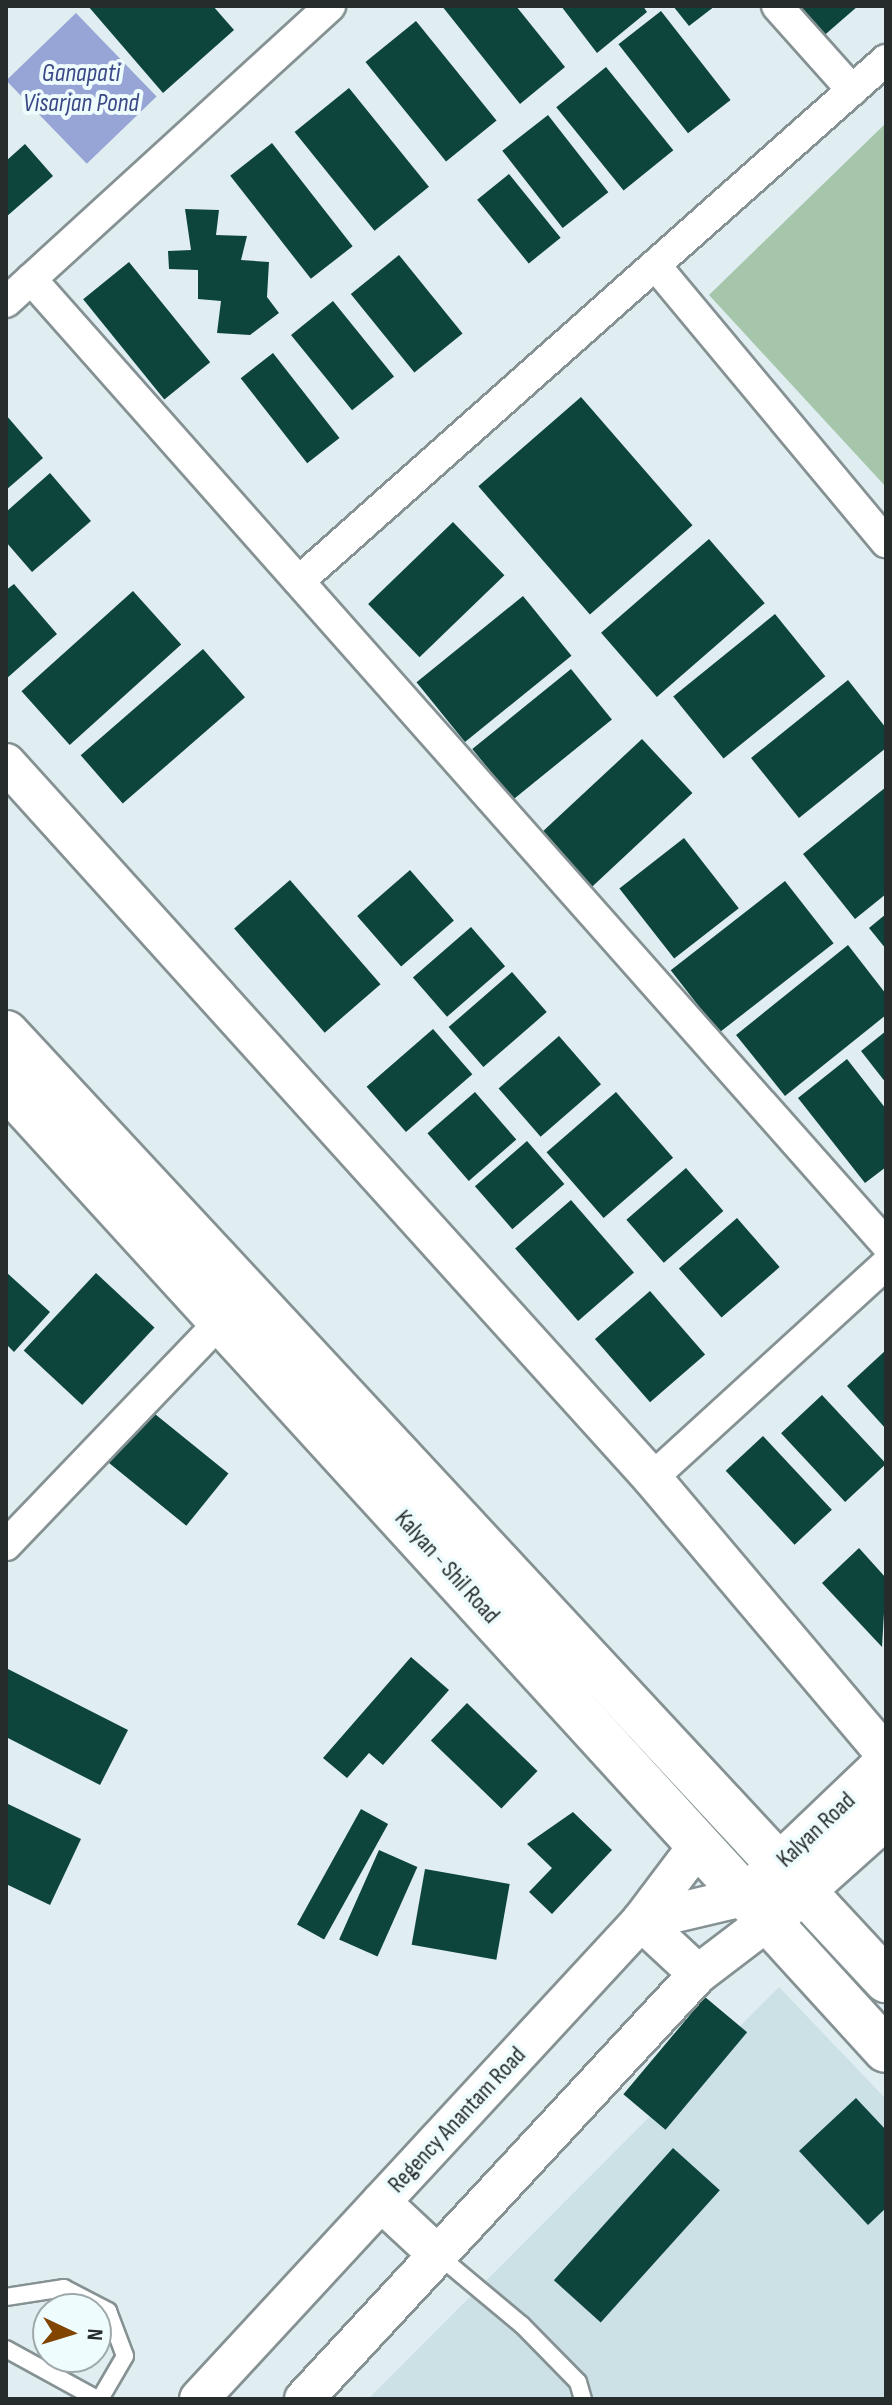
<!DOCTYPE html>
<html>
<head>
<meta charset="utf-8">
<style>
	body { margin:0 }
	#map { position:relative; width:892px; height:2405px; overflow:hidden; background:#e1eef1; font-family:"Sofia Sans Condensed",sans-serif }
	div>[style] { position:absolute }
	.built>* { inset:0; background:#cce1e5 }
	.green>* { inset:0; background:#a5c6ab }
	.water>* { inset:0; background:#96a5d5; transform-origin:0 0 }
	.building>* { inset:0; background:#0d453c; transform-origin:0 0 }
	.roads { filter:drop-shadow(2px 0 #859193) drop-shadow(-2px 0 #859193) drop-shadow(0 2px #859193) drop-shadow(0 -2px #859193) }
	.service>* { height:16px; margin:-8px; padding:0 8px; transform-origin:8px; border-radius:8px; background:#fff }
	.minor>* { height:30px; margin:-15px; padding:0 15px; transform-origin:15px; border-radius:15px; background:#fff }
	.tertiary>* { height:38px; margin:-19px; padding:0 19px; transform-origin:19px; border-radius:19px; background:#fff }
	.secondary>* { height:44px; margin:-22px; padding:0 22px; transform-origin:22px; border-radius:22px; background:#fff }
	.primary>* { height:44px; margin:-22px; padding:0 22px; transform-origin:22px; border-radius:22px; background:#fff }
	span { translate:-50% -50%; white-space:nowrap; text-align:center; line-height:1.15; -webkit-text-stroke:8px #effcfe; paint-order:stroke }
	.street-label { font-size:24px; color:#262b2c }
	.water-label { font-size:26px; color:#3b4a86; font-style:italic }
	.frame { position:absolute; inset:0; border:8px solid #262b2c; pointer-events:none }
	.north { position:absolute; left:32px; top:2293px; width:80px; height:80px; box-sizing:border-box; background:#effcfe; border:2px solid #9fa8aa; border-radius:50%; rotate:94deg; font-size:22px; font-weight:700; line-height:32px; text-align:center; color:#262b2c }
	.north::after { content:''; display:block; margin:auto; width:28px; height:36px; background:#814500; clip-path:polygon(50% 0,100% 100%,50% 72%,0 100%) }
</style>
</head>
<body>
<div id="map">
	<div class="built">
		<i style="clip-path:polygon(779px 1987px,886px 2099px,886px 2399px,368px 2399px)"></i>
	</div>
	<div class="green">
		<i style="clip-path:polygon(886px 123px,886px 487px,709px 295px)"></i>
	</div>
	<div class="water">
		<i style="left:76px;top:13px;width:116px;height:97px;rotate:46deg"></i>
	</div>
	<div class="building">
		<i style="clip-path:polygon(88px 6px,213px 6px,234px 30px,163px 93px)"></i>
		<i style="clip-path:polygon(442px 6px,516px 6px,565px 67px,520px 104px)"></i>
		<i style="clip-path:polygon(561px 6px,643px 6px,647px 12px,597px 53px)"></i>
		<i style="clip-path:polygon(673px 6px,715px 6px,689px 26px)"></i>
		<i style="clip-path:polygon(792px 6px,858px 6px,820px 39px)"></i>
		<i style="left:661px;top:11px;width:113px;height:54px;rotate:52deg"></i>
		<i style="left:416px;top:21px;width:128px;height:65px;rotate:51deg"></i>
		<i style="left:606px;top:67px;width:107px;height:64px;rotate:51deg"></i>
		<i style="left:349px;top:88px;width:127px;height:70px;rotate:51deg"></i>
		<i style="left:548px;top:115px;width:98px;height:58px;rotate:52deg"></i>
		<i style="left:272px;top:143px;width:131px;height:53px;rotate:52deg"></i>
		<i style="clip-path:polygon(25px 144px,53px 176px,6px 217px,6px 161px)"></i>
		<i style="left:509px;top:174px;width:82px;height:41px;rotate:51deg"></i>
		<i style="clip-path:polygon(185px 209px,219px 210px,216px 235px,247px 236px,241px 260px,269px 262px,267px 297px,279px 313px,250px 335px,217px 333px,221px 301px,198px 299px,198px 270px,169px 269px,168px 251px,191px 250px)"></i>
		<i style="left:399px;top:255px;width:101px;height:62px;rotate:51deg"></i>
		<i style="left:129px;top:262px;width:129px;height:59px;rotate:51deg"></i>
		<i style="left:333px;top:301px;width:97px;height:54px;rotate:51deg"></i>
		<i style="left:273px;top:353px;width:108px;height:41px;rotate:52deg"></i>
		<i style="left:581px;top:397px;width:170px;height:136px;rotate:49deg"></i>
		<i style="clip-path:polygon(6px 415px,43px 458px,6px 490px)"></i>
		<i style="clip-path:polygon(50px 473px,91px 521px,32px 572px,6px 542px,6px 512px)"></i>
		<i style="left:453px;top:522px;width:74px;height:118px;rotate:46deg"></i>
		<i style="left:709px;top:539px;width:85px;height:143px;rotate:49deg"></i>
		<i style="clip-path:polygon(14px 584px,57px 634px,6px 679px,6px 590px)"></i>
		<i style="left:133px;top:591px;width:72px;height:150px;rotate:48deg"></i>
		<i style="left:523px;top:596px;width:77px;height:137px;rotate:51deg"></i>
		<i style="left:775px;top:614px;width:80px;height:131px;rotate:51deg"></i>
		<i style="left:203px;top:649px;width:64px;height:162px;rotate:49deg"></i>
		<i style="left:571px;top:669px;width:65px;height:127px;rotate:51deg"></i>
		<i style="clip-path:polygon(848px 680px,886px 728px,886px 748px,799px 818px,751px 758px)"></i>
		<i style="left:642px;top:739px;width:74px;height:138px;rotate:47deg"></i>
		<i style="clip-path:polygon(886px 787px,886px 894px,855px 919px,803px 854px)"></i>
		<i style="left:684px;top:838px;width:89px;height:82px;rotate:52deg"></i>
		<i style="left:410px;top:870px;width:67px;height:70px;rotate:49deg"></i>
		<i style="left:290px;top:880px;width:138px;height:74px;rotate:49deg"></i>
		<i style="left:785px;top:881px;width:79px;height:145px;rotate:52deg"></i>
		<i style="clip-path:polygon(886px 914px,886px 949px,869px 928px)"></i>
		<i style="left:471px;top:927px;width:52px;height:77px;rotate:49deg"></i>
		<i style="clip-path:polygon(848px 945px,886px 994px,886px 1015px,785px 1096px,736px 1035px)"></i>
		<i style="left:512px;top:972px;width:53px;height:84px;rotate:49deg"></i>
		<i style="left:433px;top:1029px;width:60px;height:88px;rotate:49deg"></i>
		<i style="clip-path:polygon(886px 1031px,886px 1083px,861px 1051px)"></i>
		<i style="left:559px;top:1036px;width:64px;height:80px;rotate:49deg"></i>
		<i style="clip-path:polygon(847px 1059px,886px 1109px,886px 1167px,865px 1183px,798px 1098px)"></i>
		<i style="left:475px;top:1092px;width:63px;height:63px;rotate:49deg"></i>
		<i style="left:616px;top:1092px;width:87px;height:92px;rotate:49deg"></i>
		<i style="left:527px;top:1141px;width:57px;height:69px;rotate:49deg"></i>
		<i style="left:686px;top:1168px;width:57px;height:79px;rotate:49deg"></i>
		<i style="left:571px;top:1200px;width:96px;height:74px;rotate:49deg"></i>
		<i style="left:737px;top:1218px;width:65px;height:77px;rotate:49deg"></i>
		<i style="clip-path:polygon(6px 1272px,50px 1312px,14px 1352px,6px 1344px)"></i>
		<i style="left:96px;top:1273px;width:80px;height:106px;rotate:43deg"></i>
		<i style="left:650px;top:1291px;width:84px;height:73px;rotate:49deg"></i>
		<i style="clip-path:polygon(886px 1350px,886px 1429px,847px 1386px)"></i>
		<i style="left:822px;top:1395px;width:94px;height:56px;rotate:47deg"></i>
		<i style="left:150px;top:1410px;width:101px;height:67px;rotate:39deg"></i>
		<i style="left:763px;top:1436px;width:101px;height:51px;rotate:47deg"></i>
		<i style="clip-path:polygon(859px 1548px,886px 1578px,882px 1647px,822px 1583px)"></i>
		<i style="clip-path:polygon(411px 1657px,449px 1690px,383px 1765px,369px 1753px,347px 1778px,323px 1758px)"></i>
		<i style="clip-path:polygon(6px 1668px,128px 1730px,100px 1785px,6px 1737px)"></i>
		<i style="left:467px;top:1703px;width:98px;height:52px;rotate:44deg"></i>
		<i style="clip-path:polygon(6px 1803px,81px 1839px,50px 1905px,6px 1884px)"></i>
		<i style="left:361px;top:1809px;width:31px;height:132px;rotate:29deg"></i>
		<i style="clip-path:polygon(573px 1812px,612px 1850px,552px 1914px,529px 1892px,552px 1868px,527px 1844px)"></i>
		<i style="left:379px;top:1850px;width:42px;height:98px;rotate:24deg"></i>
		<i style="left:425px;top:1869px;width:86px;height:77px;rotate:10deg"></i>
		<i style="left:705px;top:1997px;width:55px;height:127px;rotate:40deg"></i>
		<i style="clip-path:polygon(856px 2098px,886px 2130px,886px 2208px,868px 2225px,799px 2151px)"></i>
		<i style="left:673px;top:2148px;width:63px;height:178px;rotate:42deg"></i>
	</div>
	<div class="roads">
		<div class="service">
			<i style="left:438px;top:2255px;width:109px;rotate:39.8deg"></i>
			<i style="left:522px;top:2325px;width:80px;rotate:45.5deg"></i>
			<i style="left:578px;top:2382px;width:18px;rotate:74deg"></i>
			<i style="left:6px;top:2297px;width:59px;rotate:-8.8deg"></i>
			<i style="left:64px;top:2288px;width:50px;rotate:27.6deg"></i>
			<i style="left:108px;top:2311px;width:48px;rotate:69.3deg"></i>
			<i style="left:125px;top:2356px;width:50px;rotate:120.2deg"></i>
			<i style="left:6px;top:2349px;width:104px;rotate:28.8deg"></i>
		</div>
		<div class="minor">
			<i style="left:777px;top:6px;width:113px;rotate:48.2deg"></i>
			<i style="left:655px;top:265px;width:361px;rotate:50.2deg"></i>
			<i style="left:31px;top:279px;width:1289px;rotate:48.46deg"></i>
			<i style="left:6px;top:302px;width:439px;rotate:-42.4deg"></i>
			<i style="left:299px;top:581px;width:785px;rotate:-41.59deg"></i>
			<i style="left:652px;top:1478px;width:317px;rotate:-42.4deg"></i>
			<i style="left:6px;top:1545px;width:312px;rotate:-46.2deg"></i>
		</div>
		<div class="tertiary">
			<i style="left:6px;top:763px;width:964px;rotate:47.9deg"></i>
			<i style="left:652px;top:1478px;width:363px;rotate:49.8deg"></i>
			<i style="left:641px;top:1921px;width:109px;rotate:-13.3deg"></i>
			<i style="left:641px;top:1921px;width:78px;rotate:42.9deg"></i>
			<i style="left:381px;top:2202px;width:78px;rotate:42.9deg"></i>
			<i style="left:199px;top:2399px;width:651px;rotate:-47.24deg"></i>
			<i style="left:641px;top:1921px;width:96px;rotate:-53deg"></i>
			<i style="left:304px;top:2399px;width:580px;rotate:-47.17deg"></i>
			<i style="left:698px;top:1974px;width:89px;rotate:-37.3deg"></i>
		</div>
		<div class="secondary">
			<i style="left:752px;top:1892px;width:185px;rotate:-43.7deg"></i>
			<i style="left:774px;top:1916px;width:150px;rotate:-41.8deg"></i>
		</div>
		<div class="primary">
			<i style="left:6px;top:1033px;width:1293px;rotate:47.1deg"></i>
			<i style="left:6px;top:1086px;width:1305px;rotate:47.61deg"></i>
		</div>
	</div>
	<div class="street-label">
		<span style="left:447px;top:1567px;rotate:48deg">Kalyan - Shil Road</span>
		<span style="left:816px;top:1830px;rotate:-43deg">Kalyan Road</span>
		<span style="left:457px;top:2120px;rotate:-47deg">Regency Anantam Road</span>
	</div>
	<div class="water-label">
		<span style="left:81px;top:89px">Ganapati<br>Visarjan Pond</span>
	</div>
	<div class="frame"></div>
	<div class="north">N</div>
</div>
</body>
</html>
